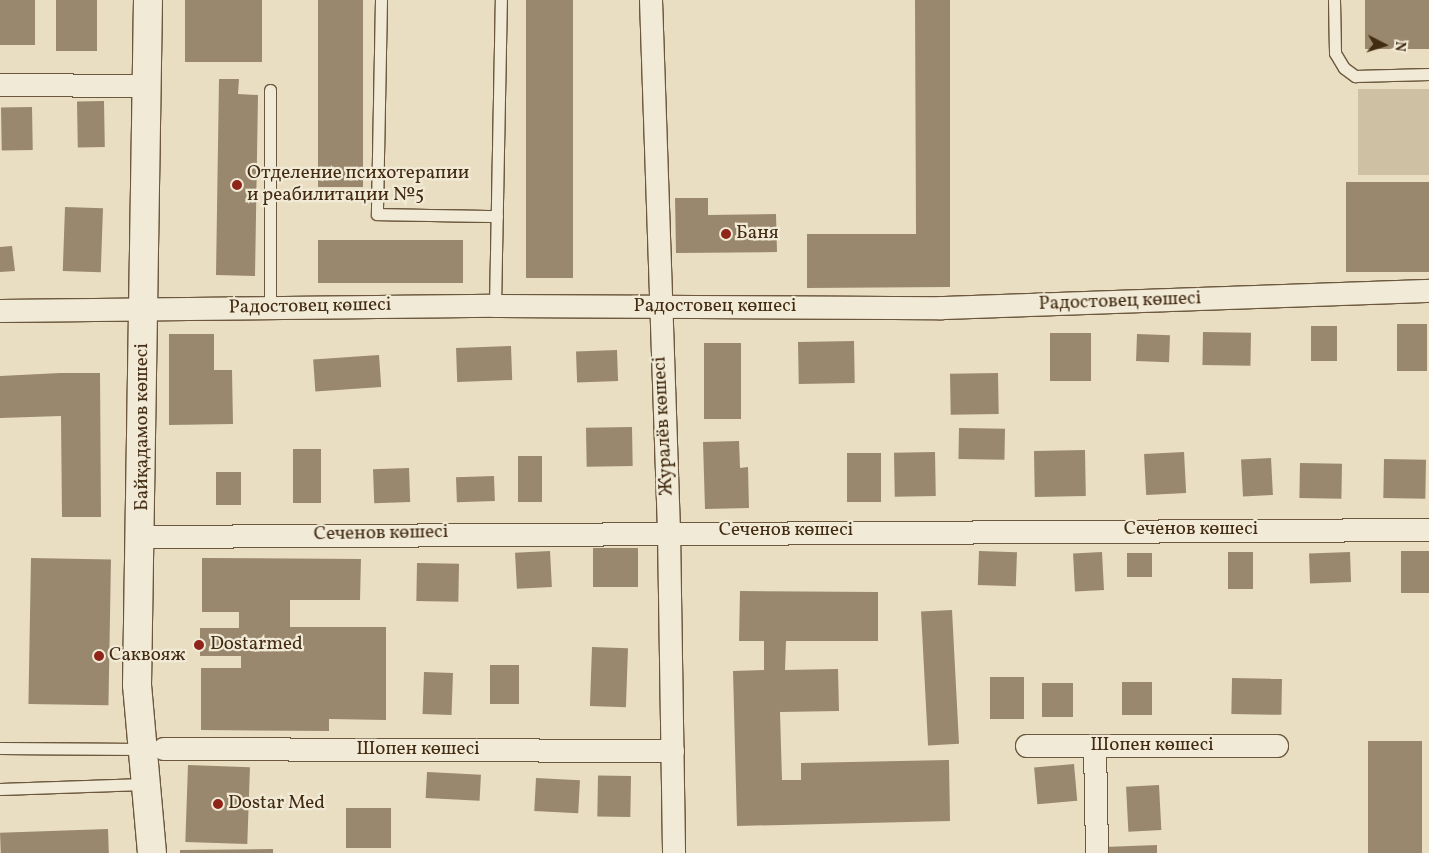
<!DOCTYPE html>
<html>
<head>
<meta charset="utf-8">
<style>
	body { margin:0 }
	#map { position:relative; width:1429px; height:853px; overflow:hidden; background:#e9dec1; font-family:Vollkorn,serif }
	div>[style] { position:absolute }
	.green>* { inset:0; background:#cdc0a3; transform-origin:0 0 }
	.building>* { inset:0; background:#99886d; transform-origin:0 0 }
	.roads { filter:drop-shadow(1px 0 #6c583d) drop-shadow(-1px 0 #6c583d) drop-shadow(0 1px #6c583d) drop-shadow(0 -1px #6c583d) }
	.lane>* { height:11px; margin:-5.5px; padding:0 5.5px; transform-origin:5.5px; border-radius:5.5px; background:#f1ead7 }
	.street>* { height:22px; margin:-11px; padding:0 11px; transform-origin:11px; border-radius:11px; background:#f1ead7 }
	.secondary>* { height:28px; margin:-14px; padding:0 14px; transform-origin:14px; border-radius:14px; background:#f1ead7 }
	.dots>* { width:14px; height:14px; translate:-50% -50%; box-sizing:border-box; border:2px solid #f1ead7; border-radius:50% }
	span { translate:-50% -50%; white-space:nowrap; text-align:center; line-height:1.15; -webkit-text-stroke:4.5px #f1ead7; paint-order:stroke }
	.poi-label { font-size:19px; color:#422b11 }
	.left { translate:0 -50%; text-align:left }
	.street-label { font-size:19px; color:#422b11 }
	.north { position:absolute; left:1359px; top:20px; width:50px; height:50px; -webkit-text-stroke:4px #f1ead7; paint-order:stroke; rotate:95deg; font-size:14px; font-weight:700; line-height:20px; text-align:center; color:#422b11 }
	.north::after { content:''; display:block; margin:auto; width:18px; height:22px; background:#422b11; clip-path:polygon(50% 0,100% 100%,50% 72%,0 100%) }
</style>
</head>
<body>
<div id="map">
	<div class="green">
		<i style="left:1429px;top:89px;width:86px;height:71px;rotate:90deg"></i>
	</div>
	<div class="building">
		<i style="left:0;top:0;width:35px;height:45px"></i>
		<i style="left:56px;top:0;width:41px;height:51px"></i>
		<i style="left:185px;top:0;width:77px;height:62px"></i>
		<i style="left:318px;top:0;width:45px;height:187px"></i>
		<i style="left:526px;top:0;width:47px;height:278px"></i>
		<i style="clip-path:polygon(915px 0,950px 0,950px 287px,807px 288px,807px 234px,916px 234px)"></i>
		<i style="left:1365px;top:0;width:64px;height:49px"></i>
		<i style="clip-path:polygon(219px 79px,239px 79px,238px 94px,258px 95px,255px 276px,216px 275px)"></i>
		<i style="left:104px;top:101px;width:46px;height:27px;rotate:89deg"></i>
		<i style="left:32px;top:107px;width:43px;height:31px;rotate:89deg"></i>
		<i style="left:1429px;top:182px;width:90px;height:83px;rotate:90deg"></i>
		<i style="clip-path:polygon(675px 198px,708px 198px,708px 215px,776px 214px,777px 252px,676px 253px)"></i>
		<i style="left:65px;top:207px;width:38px;height:64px;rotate:2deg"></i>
		<i style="left:318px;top:240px;width:145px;height:43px"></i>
		<i style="clip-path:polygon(12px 246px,15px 271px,0 272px,0 247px)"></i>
		<i style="left:1397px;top:324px;width:30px;height:47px"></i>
		<i style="left:1311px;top:326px;width:26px;height:35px"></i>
		<i style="left:1203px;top:332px;width:48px;height:33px;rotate:1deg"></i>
		<i style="left:1050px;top:333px;width:41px;height:48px"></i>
		<i style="clip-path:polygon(169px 334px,214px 334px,214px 370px,232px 370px,233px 424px,169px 425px)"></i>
		<i style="left:1137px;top:334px;width:33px;height:27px;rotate:2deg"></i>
		<i style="left:854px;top:341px;width:42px;height:56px;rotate:89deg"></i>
		<i style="left:704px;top:343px;width:37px;height:76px"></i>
		<i style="left:511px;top:346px;width:34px;height:55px;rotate:88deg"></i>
		<i style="left:617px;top:350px;width:31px;height:41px;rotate:88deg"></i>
		<i style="left:379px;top:355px;width:32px;height:66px;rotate:86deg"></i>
		<i style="clip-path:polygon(60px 373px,100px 373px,101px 517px,62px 517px,61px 416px,0 418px,0 376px)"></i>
		<i style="left:998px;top:373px;width:41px;height:48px;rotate:89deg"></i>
		<i style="left:632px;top:427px;width:39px;height:46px;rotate:89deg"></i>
		<i style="left:959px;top:428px;width:46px;height:31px;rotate:1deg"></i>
		<i style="clip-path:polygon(739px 441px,740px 468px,748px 467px,749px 508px,705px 509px,703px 442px)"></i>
		<i style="left:293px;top:449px;width:28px;height:54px"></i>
		<i style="left:1085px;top:450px;width:46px;height:51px;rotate:89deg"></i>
		<i style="left:935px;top:452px;width:44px;height:41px;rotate:89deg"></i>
		<i style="left:1184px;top:452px;width:41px;height:40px;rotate:87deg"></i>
		<i style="left:847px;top:453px;width:34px;height:49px"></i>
		<i style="left:518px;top:456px;width:24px;height:46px"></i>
		<i style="left:1271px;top:458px;width:37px;height:30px;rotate:87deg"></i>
		<i style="left:1384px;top:459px;width:42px;height:39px;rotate:1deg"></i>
		<i style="left:1300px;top:463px;width:42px;height:35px;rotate:1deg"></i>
		<i style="left:409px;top:468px;width:34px;height:36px;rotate:88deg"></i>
		<i style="left:216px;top:472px;width:25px;height:33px"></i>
		<i style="left:494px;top:476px;width:25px;height:38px;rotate:88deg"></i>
		<i style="left:593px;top:548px;width:45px;height:39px"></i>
		<i style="left:550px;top:551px;width:36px;height:35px;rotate:87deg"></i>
		<i style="left:979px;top:551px;width:38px;height:34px;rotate:2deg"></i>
		<i style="left:1429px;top:551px;width:42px;height:28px;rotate:90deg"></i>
		<i style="left:1102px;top:552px;width:38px;height:29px;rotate:87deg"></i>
		<i style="left:1228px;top:552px;width:25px;height:37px"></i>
		<i style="left:1350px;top:552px;width:30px;height:41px;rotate:88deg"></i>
		<i style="left:1127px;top:553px;width:25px;height:24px"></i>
		<i style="left:31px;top:558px;width:80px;height:146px;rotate:1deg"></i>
		<i style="clip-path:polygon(202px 558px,361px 559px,360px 600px,290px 600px,290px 627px,386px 627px,386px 720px,329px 719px,329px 731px,201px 730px,201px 668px,241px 668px,241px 656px,200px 656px,200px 628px,239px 628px,239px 612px,202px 612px)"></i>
		<i style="left:417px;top:563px;width:42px;height:38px;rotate:1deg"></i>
		<i style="clip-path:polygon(740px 591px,878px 592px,878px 641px,786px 641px,785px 670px,838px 669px,839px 711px,780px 712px,782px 780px,801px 780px,801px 763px,949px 760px,950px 821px,737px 826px,733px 671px,764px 670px,764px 641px,739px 641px)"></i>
		<i style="left:952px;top:610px;width:134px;height:31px;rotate:87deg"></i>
		<i style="left:592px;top:647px;width:36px;height:59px;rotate:2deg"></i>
		<i style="left:490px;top:665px;width:29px;height:39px"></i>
		<i style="left:424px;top:672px;width:29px;height:42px;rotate:2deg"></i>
		<i style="left:990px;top:677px;width:34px;height:42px"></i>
		<i style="left:1232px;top:678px;width:50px;height:36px;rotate:1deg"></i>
		<i style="left:1122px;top:682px;width:30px;height:33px"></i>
		<i style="left:1073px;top:683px;width:34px;height:31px;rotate:90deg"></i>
		<i style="left:1368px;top:741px;width:54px;height:112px"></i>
		<i style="left:1074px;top:764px;width:37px;height:40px;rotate:85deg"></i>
		<i style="left:188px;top:765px;width:62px;height:77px;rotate:2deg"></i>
		<i style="left:427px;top:772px;width:54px;height:26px;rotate:3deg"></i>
		<i style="left:631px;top:776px;width:41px;height:33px;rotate:91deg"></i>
		<i style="left:536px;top:778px;width:44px;height:33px;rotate:3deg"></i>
		<i style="left:1159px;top:785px;width:45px;height:33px;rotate:87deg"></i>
		<i style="left:346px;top:808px;width:45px;height:40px"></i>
		<i style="left:108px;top:829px;width:24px;height:108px;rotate:88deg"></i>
		<i style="clip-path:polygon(1157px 845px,1157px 853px,1104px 853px,1104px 847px)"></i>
		<i style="clip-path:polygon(273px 849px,273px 853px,180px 853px,180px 850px)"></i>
	</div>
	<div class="roads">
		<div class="lane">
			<i style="left:381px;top:0;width:214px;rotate:91.1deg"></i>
			<i style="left:377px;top:214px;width:120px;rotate:1deg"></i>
			<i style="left:1334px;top:0;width:53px;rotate:88.9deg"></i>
			<i style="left:1335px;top:53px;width:17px;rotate:59deg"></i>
			<i style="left:1344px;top:68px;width:14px;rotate:36deg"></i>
			<i style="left:1355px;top:76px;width:74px;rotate:-1.5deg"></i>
			<i style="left:495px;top:306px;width:306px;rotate:-88.9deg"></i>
			<i style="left:270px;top:308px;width:218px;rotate:-90deg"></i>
			<i style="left:0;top:748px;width:142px;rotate:0.4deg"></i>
			<i style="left:0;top:789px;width:144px;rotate:-2deg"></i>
		</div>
		<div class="street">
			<i style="left:651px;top:0;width:531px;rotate:88.06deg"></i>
			<i style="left:669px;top:531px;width:322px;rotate:89.1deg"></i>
			<i style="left:0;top:85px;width:147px;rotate:0.4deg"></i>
			<i style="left:0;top:311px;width:495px;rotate:-0.6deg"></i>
			<i style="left:495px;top:306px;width:446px;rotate:0.3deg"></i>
			<i style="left:941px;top:308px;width:488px;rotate:-2deg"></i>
			<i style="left:143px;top:537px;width:1286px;rotate:-0.31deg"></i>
			<i style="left:1027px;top:746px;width:250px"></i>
			<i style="left:1095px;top:746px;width:107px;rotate:88.9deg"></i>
			<i style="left:164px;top:749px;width:509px;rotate:0.23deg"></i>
		</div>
		<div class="secondary">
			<i style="left:148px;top:0;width:685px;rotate:90.92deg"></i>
			<i style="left:137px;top:685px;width:169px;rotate:84.9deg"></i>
		</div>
	</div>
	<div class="dots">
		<i style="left:237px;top:185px;background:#8f2418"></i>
		<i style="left:726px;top:234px;background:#8f2418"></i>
		<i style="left:199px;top:645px;background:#8f2418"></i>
		<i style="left:99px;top:656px;background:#8f2418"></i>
		<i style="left:218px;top:804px;background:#8f2418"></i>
	</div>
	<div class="poi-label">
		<span class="left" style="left:247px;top:185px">Отделение психотерапии<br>и реабилитации №5</span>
		<span class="left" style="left:736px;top:234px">Баня</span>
		<span class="left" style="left:210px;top:645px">Dostarmed</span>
		<span class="left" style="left:109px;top:656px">Саквояж</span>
		<span class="left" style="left:228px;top:804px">Dostar Med</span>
	</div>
	<div class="street-label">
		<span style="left:1120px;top:302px;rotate:-2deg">Радостовец көшесі</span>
		<span style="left:310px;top:307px;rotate:-1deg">Радостовец көшесі</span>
		<span style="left:715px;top:307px">Радостовец көшесі</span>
		<span style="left:664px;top:426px;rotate:-93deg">Журалёв көшесі</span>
		<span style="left:143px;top:427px;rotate:-90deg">Байқадамов көшесі</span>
		<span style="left:1191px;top:530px">Сеченов көшесі</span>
		<span style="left:786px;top:531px">Сеченов көшесі</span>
		<span style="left:381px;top:534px;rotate:-1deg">Сеченов көшесі</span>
		<span style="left:1152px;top:746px">Шопен көшесі</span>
		<span style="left:418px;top:750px">Шопен көшесі</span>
	</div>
	<div class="north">N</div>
</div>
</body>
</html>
